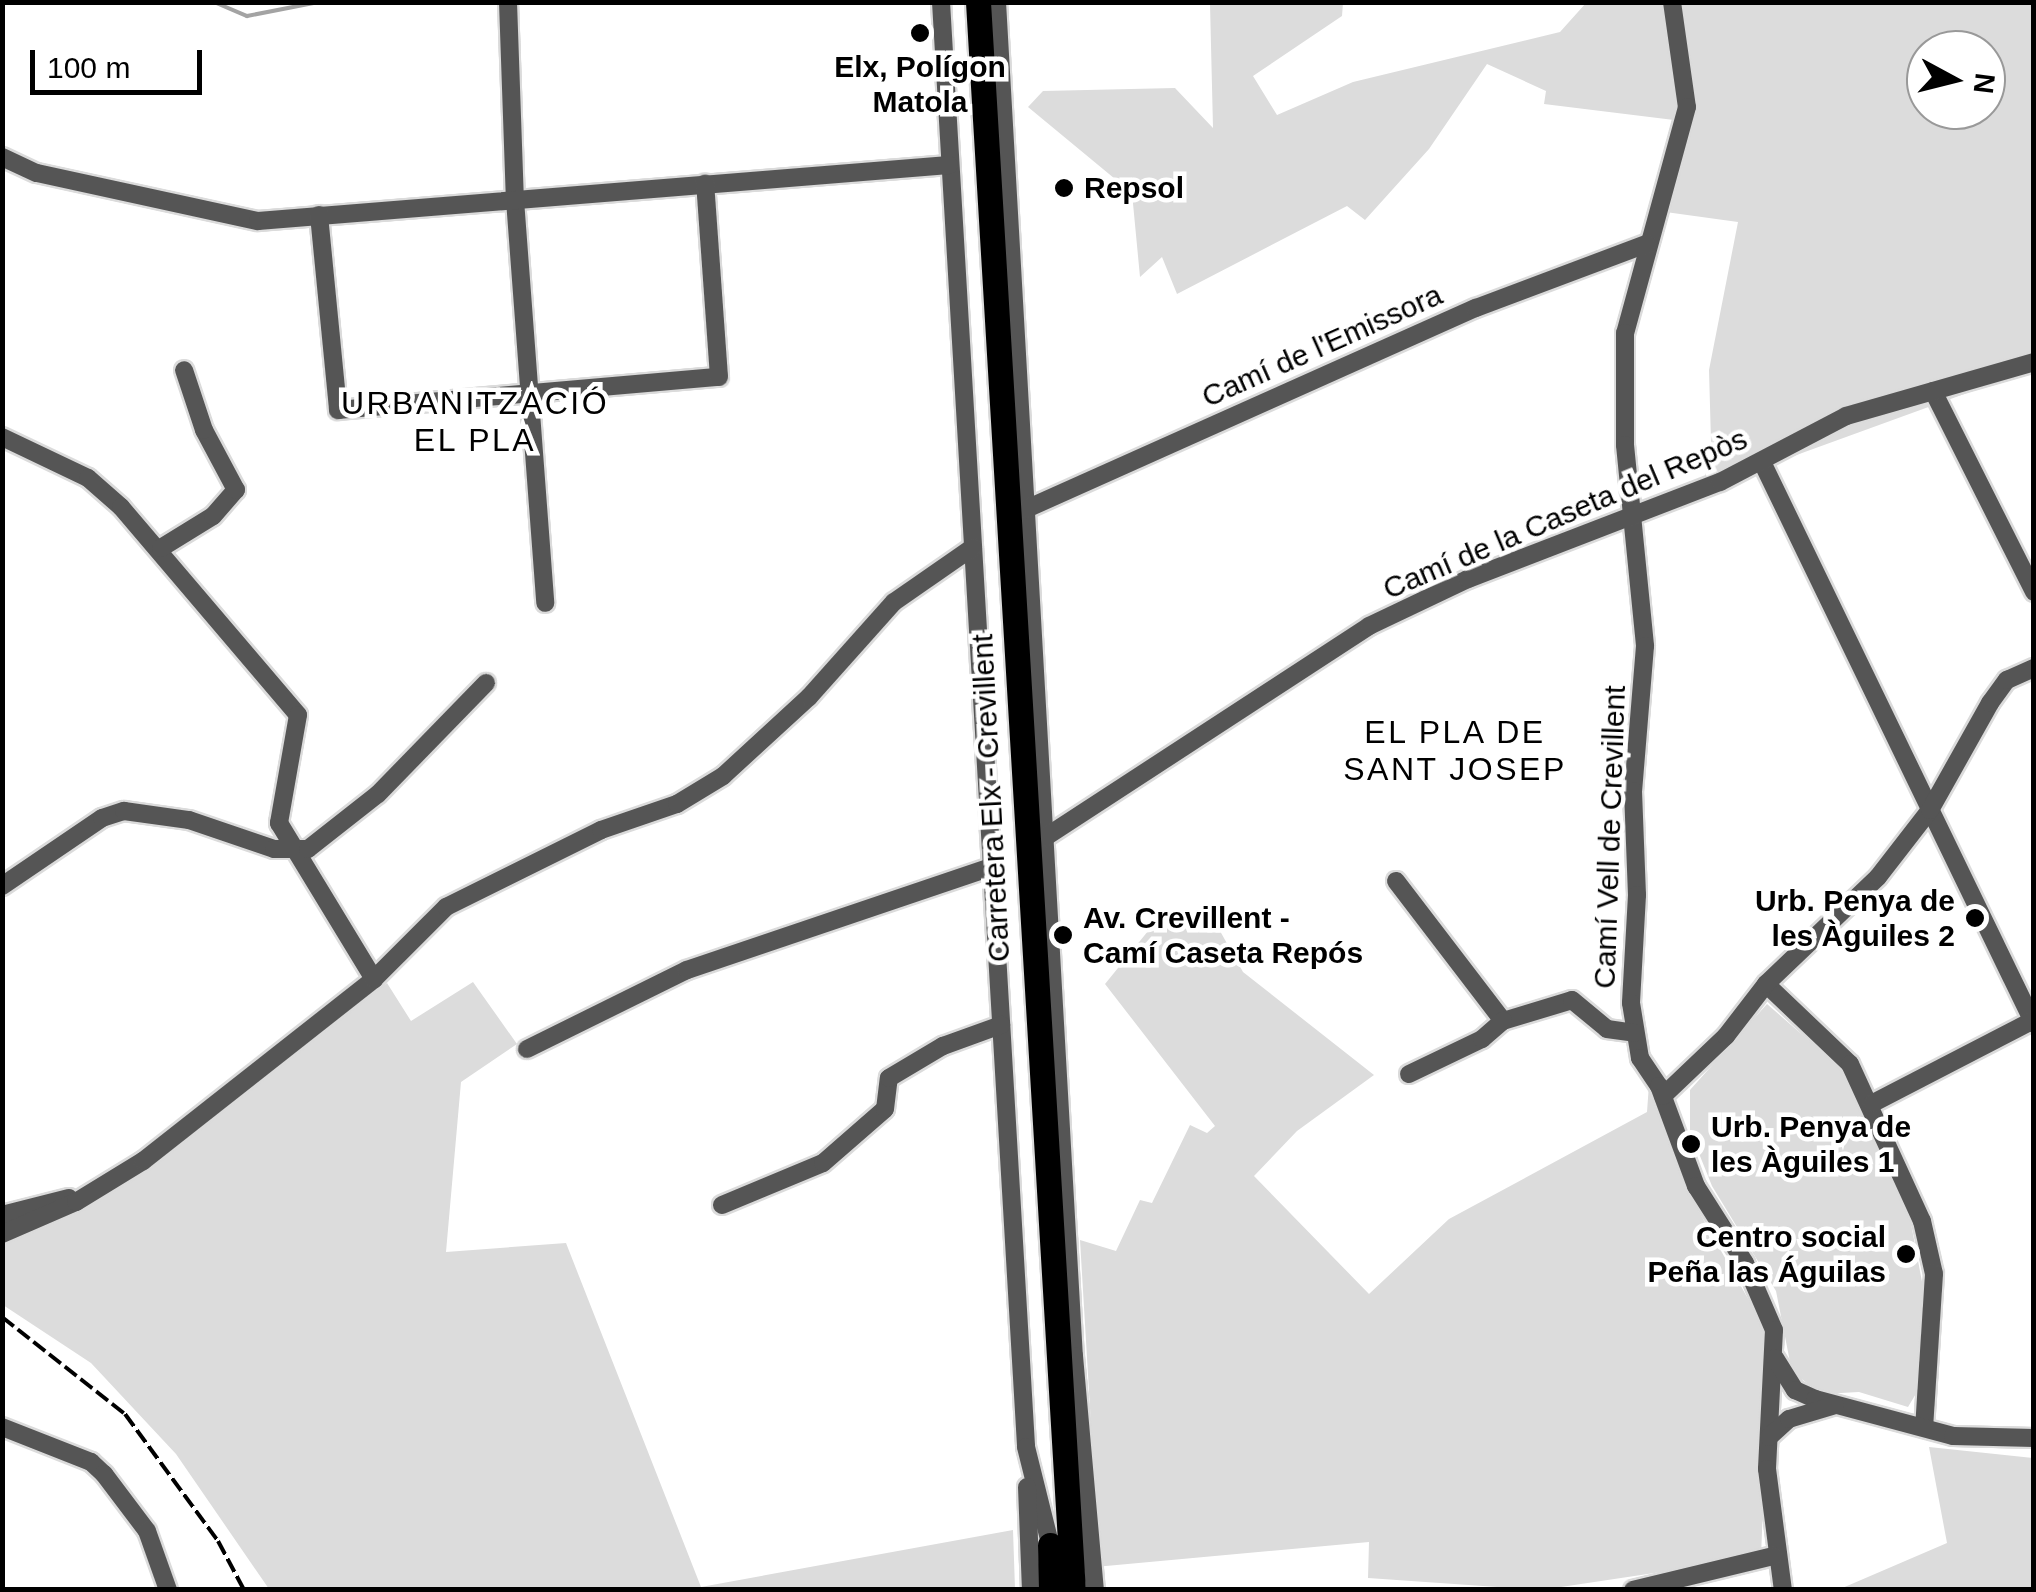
<!DOCTYPE html>
<html>
<head>
<meta charset="utf-8">
<style>
	body { margin:0 }
	#map { position:relative; width:2036px; height:1592px; overflow:hidden; background:#fff; font-family:Arial,sans-serif }
	div>[style] { position:absolute }
	.green>* { inset:0; background:#dcdcdc }
	.stream>* { height:4px; margin:-2px; padding:0 2px; transform-origin:2px; border-radius:2px; background:#a3a3a3 }
	.roads { filter:drop-shadow(2px 0 #dbdbdb) drop-shadow(-2px 0 #dbdbdb) drop-shadow(0 2px #dbdbdb) drop-shadow(0 -2px #dbdbdb) }
	.minor>* { height:18px; margin:-9px; padding:0 9px; transform-origin:9px; border-radius:9px; background:#555 }
	.highway>* { height:25px; margin:-12.5px; padding:0 12.5px; transform-origin:12.5px; border-radius:12.5px; background:#000 }
	.rail>* { height:4px; margin-top:-2px; transform-origin:0; background:repeating-linear-gradient(90deg,#000 0 15px,transparent 0 20px) }
	.dots>* { width:28px; height:28px; translate:-50% -50%; box-sizing:border-box; border:5px solid #fff; border-radius:50% }
	span { translate:-50% -50%; white-space:nowrap; text-align:center; line-height:1.15; -webkit-text-stroke:9px #fff; paint-order:stroke }
	.poi-label { font-size:30px; color:#000; font-weight:700 }
	.left { translate:0 -50%; text-align:left }
	.right { translate:-100% -50%; text-align:right }
	.street-label { font-size:30px; color:#000 }
	.neighbourhood-label { font-size:32px; color:#000; letter-spacing:2.5px }
	.frame { position:absolute; inset:0; border:5px solid #000; pointer-events:none }
	.north { position:absolute; left:1906px; top:30px; width:100px; height:100px; box-sizing:border-box; background:#fff; border:2px solid #999; border-radius:50%; rotate:97deg; font-size:28px; font-weight:700; line-height:40px; text-align:center; color:#000 }
	.north::after { content:''; display:block; margin:auto; width:35px; height:45px; background:#000; clip-path:polygon(50% 0,100% 100%,50% 72%,0 100%) }
	.scale { position:absolute; left:30px; top:50px; width:172px; height:45px; box-sizing:border-box; border:5px solid #000; border-top:0; padding-left:12px; font-size:30px; line-height:35px; white-space:nowrap; color:#000; -webkit-text-stroke:8px #fff; paint-order:stroke }
</style>
</head>
<body>
<div id="map">
	<div class="green">
		<i style="clip-path:polygon(evenodd,1343px 3px,1342px 16px,1253px 76px,1277px 115px,1353px 82px,1560px 32px,1586px 3px,2033px 3px,2033px 369px,1703px 489px,1711px 442px,1709px 370px,1738px 222px,1651px 210px,1674px 120px,1544px 104px,1546px 91px,1487px 64px,1429px 149px,1365px 220px,1347px 206px,1177px 294px,1162px 257px,1140px 277px,1132px 193px,1028px 107px,1043px 91px,1175px 88px,1213px 128px,1210px 4px,1343px 3px,1926px 50px,1986px 50px,1986px 110px,1926px 110px,1926px 50px)"></i>
		<i style="clip-path:polygon(1206px 906px,1243px 972px,1374px 1075px,1297px 1131px,1254px 1176px,1369px 1294px,1449px 1219px,1647px 1112px,1649px 1084px,1698px 1210px,1764px 1327px,1769px 1354px,1761px 1557px,1541px 1590px,1368px 1578px,1369px 1542px,1084px 1568px,1092px 1442px,1080px 1240px,1116px 1251px,1140px 1200px,1152px 1203px,1190px 1125px,1207px 1133px,1215px 1126px,1105px 984px,1157px 920px,1164px 930px)"></i>
		<i style="clip-path:polygon(473px 982px,517px 1044px,461px 1082px,446px 1252px,566px 1243px,701px 1587px,1013px 1530px,1015px 1589px,269px 1589px,176px 1454px,91px 1363px,3px 1305px,2px 1244px,60px 1221px,145px 1169px,387px 983px,411px 1021px)"></i>
		<i style="clip-path:polygon(1767px 1004px,1844px 1071px,1909px 1213px,1923px 1287px,1917px 1392px,1908px 1407px,1859px 1392px,1822px 1394px,1792px 1372px,1776px 1291px,1712px 1186px,1690px 1131px,1690px 1090px)"></i>
		<i style="clip-path:polygon(1929px 1447px,2033px 1458px,2033px 1589px,1840px 1589px,1947px 1543px)"></i>
	</div>
	<div class="stream">
		<i style="left:214px;top:2px;width:36px;rotate:23deg"></i>
		<i style="left:247px;top:16px;width:73px;rotate:-11deg"></i>
	</div>
	<div class="roads">
		<div class="minor">
			<i style="left:508px;top:2px;width:198px;rotate:88deg"></i>
			<i style="left:515px;top:200px;width:404px;rotate:85.7deg"></i>
			<i style="left:941px;top:2px;width:1447px;rotate:86.63deg"></i>
			<i style="left:1026px;top:1447px;width:103px;rotate:76deg"></i>
			<i style="left:997px;top:2px;width:1356px;rotate:86.75deg"></i>
			<i style="left:1074px;top:1356px;width:235px;rotate:84.9deg"></i>
			<i style="left:1672px;top:2px;width:106px;rotate:81.9deg"></i>
			<i style="left:1687px;top:107px;width:234px;rotate:105.3deg"></i>
			<i style="left:1625px;top:333px;width:112px;rotate:90deg"></i>
			<i style="left:1625px;top:445px;width:202px;rotate:84.3deg"></i>
			<i style="left:1645px;top:646px;width:145px;rotate:94.7deg"></i>
			<i style="left:1633px;top:791px;width:104px;rotate:87.8deg"></i>
			<i style="left:1637px;top:895px;width:108px;rotate:93.2deg"></i>
			<i style="left:1631px;top:1003px;width:56px;rotate:80.7deg"></i>
			<i style="left:1640px;top:1058px;width:34px;rotate:56deg"></i>
			<i style="left:1659px;top:1086px;width:107px;rotate:69.7deg"></i>
			<i style="left:1696px;top:1186px;width:91px;rotate:57.5deg"></i>
			<i style="left:1745px;top:1263px;width:73px;rotate:66.6deg"></i>
			<i style="left:1774px;top:1330px;width:139px;rotate:92.9deg"></i>
			<i style="left:1767px;top:1469px;width:122px;rotate:82.5deg"></i>
			<i style="left:2px;top:157px;width:38px;rotate:25deg"></i>
			<i style="left:37px;top:173px;width:226px;rotate:12.3deg"></i>
			<i style="left:258px;top:221px;width:693px;rotate:-4.63deg"></i>
			<i style="left:319px;top:215px;width:196px;rotate:84.4deg"></i>
			<i style="left:338px;top:410px;width:382px;rotate:-5deg"></i>
			<i style="left:719px;top:377px;width:194px;rotate:-94.1deg"></i>
			<i style="left:1933px;top:391px;width:225px;rotate:63.3deg"></i>
			<i style="left:2px;top:437px;width:95px;rotate:25.5deg"></i>
			<i style="left:88px;top:478px;width:44px;rotate:41.3deg"></i>
			<i style="left:121px;top:507px;width:273px;rotate:49.6deg"></i>
			<i style="left:298px;top:715px;width:110px;rotate:100deg"></i>
			<i style="left:279px;top:823px;width:183px;rotate:58.7deg"></i>
			<i style="left:1762px;top:462px;width:624px;rotate:64.17deg"></i>
			<i style="left:1026px;top:509px;width:493px;rotate:-24.1deg"></i>
			<i style="left:1476px;top:308px;width:182px;rotate:-20.6deg"></i>
			<i style="left:161px;top:548px;width:61px;rotate:-31.6deg"></i>
			<i style="left:213px;top:516px;width:35px;rotate:-49deg"></i>
			<i style="left:236px;top:490px;width:68px;rotate:-118.1deg"></i>
			<i style="left:204px;top:430px;width:63px;rotate:-108.4deg"></i>
			<i style="left:1044px;top:838px;width:388px;rotate:-33.1deg"></i>
			<i style="left:1369px;top:626px;width:110px;rotate:-25.4deg"></i>
			<i style="left:1468px;top:579px;width:270px;rotate:-21.1deg"></i>
			<i style="left:1720px;top:482px;width:142px;rotate:-27.6deg"></i>
			<i style="left:1846px;top:416px;width:196px;rotate:-16deg"></i>
			<i style="left:1396px;top:881px;width:176px;rotate:52.6deg"></i>
			<i style="left:1503px;top:1021px;width:72px;rotate:-16.9deg"></i>
			<i style="left:1572px;top:1000px;width:45px;rotate:39.6deg"></i>
			<i style="left:1607px;top:1029px;width:28px;rotate:8deg"></i>
			<i style="left:2px;top:886px;width:121px;rotate:-34.2deg"></i>
			<i style="left:102px;top:818px;width:23px;rotate:-18deg"></i>
			<i style="left:124px;top:811px;width:66px;rotate:7.9deg"></i>
			<i style="left:189px;top:820px;width:90px;rotate:18.8deg"></i>
			<i style="left:274px;top:849px;width:34px"></i>
			<i style="left:308px;top:849px;width:89px;rotate:-38.2deg"></i>
			<i style="left:378px;top:794px;width:155px;rotate:-45.8deg"></i>
			<i style="left:1766px;top:984px;width:116px;rotate:43.6deg"></i>
			<i style="left:1850px;top:1064px;width:173px;rotate:65.4deg"></i>
			<i style="left:1922px;top:1221px;width:54px;rotate:77.2deg"></i>
			<i style="left:1934px;top:1274px;width:153px;rotate:93.7deg"></i>
			<i style="left:527px;top:1049px;width:178px;rotate:-26.3deg"></i>
			<i style="left:687px;top:970px;width:322px;rotate:-18.7deg"></i>
			<i style="left:1409px;top:1074px;width:81px;rotate:-25.6deg"></i>
			<i style="left:1482px;top:1039px;width:28px;rotate:-41deg"></i>
			<i style="left:1663px;top:1096px;width:87px;rotate:-43.6deg"></i>
			<i style="left:1726px;top:1036px;width:66px;rotate:-52.4deg"></i>
			<i style="left:1766px;top:984px;width:155px;rotate:-43.7deg"></i>
			<i style="left:1878px;top:877px;width:85px;rotate:-52.2deg"></i>
			<i style="left:1930px;top:810px;width:123px;rotate:-60.7deg"></i>
			<i style="left:1990px;top:703px;width:29px;rotate:-54deg"></i>
			<i style="left:2007px;top:680px;width:30px;rotate:-24deg"></i>
			<i style="left:1873px;top:1103px;width:181px;rotate:-27.3deg"></i>
			<i style="left:722px;top:1205px;width:109px;rotate:-22.6deg"></i>
			<i style="left:823px;top:1163px;width:82px;rotate:-41.1deg"></i>
			<i style="left:885px;top:1109px;width:31px;rotate:-83deg"></i>
			<i style="left:889px;top:1078px;width:63px;rotate:-30.7deg"></i>
			<i style="left:943px;top:1046px;width:62px;rotate:-19.9deg"></i>
			<i style="left:2px;top:1215px;width:69px;rotate:-14.2deg"></i>
			<i style="left:2px;top:1234px;width:81px;rotate:-23.4deg"></i>
			<i style="left:76px;top:1202px;width:79px;rotate:-31.5deg"></i>
			<i style="left:143px;top:1161px;width:294px;rotate:-38.2deg"></i>
			<i style="left:374px;top:979px;width:102px;rotate:-45deg"></i>
			<i style="left:446px;top:907px;width:173px;rotate:-26.4deg"></i>
			<i style="left:601px;top:830px;width:80px;rotate:-18.9deg"></i>
			<i style="left:677px;top:804px;width:54px;rotate:-31.3deg"></i>
			<i style="left:723px;top:776px;width:117px;rotate:-42.6deg"></i>
			<i style="left:809px;top:697px;width:127px;rotate:-48.2deg"></i>
			<i style="left:894px;top:602px;width:96px;rotate:-34.8deg"></i>
			<i style="left:1775px;top:1358px;width:38px;rotate:58deg"></i>
			<i style="left:1795px;top:1390px;width:22px;rotate:24deg"></i>
			<i style="left:1815px;top:1399px;width:143px;rotate:15deg"></i>
			<i style="left:1953px;top:1436px;width:81px;rotate:1.4deg"></i>
			<i style="left:2px;top:1427px;width:96px;rotate:21.5deg"></i>
			<i style="left:91px;top:1462px;width:18px;rotate:43deg"></i>
			<i style="left:104px;top:1474px;width:71px;rotate:53deg"></i>
			<i style="left:147px;top:1531px;width:63px;rotate:70.4deg"></i>
			<i style="left:1769px;top:1437px;width:27px;rotate:-42deg"></i>
			<i style="left:1789px;top:1419px;width:48px;rotate:-16.9deg"></i>
			<i style="left:1027px;top:1487px;width:103px;rotate:87.8deg"></i>
			<i style="left:1633px;top:1590px;width:145px;rotate:-13.6deg"></i>
		</div>
		<div class="highway">
			<i style="left:978px;top:2px;width:1591px;rotate:86.58deg"></i>
			<i style="left:1050px;top:1545px;width:45px;rotate:88.7deg"></i>
		</div>
	</div>
	<div class="rail">
		<i style="left:2px;top:1317px;width:157px;rotate:38.3deg"></i>
		<i style="left:125px;top:1414px;width:157px;rotate:53.8deg"></i>
		<i style="left:218px;top:1541px;width:55px;rotate:62deg"></i>
	</div>
	<div class="dots">
		<i style="left:920px;top:33px;background:#000"></i>
		<i style="left:1064px;top:188px;background:#000"></i>
		<i style="left:1975px;top:918px;background:#000"></i>
		<i style="left:1063px;top:935px;background:#000"></i>
		<i style="left:1691px;top:1144px;background:#000"></i>
		<i style="left:1906px;top:1254px;background:#000"></i>
	</div>
	<div class="poi-label">
		<span style="left:920px;top:84px">Elx, Polígon<br>Matola</span>
		<span class="left" style="left:1084px;top:188px">Repsol</span>
		<span class="right" style="left:1955px;top:918px">Urb. Penya de<br>les Àguiles 2</span>
		<span class="left" style="left:1083px;top:935px">Av. Crevillent -<br>Camí Caseta Repós</span>
		<span class="left" style="left:1711px;top:1144px">Urb. Penya de<br>les Àguiles 1</span>
		<span class="right" style="left:1886px;top:1254px">Centro social<br>Peña las Águilas</span>
	</div>
	<div class="street-label">
		<span style="left:1322px;top:346px;rotate:-24deg">Camí de l'Emissora</span>
		<span style="left:1565px;top:514px;rotate:-23deg">Camí de la Caseta del Repòs</span>
		<span style="left:991px;top:798px;rotate:-93deg">Carretera Elx - Crevillent</span>
		<span style="left:1610px;top:837px;rotate:-88deg">Camí Vell de Crevillent</span>
	</div>
	<div class="neighbourhood-label">
		<span style="left:475px;top:422px">URBANITZACIÓ<br>EL PLA</span>
		<span style="left:1455px;top:751px">EL PLA DE<br>SANT JOSEP</span>
	</div>
	<div class="frame"></div>
	<div class="north">N</div>
	<div class="scale">100 m</div>
</div>
</body>
</html>
